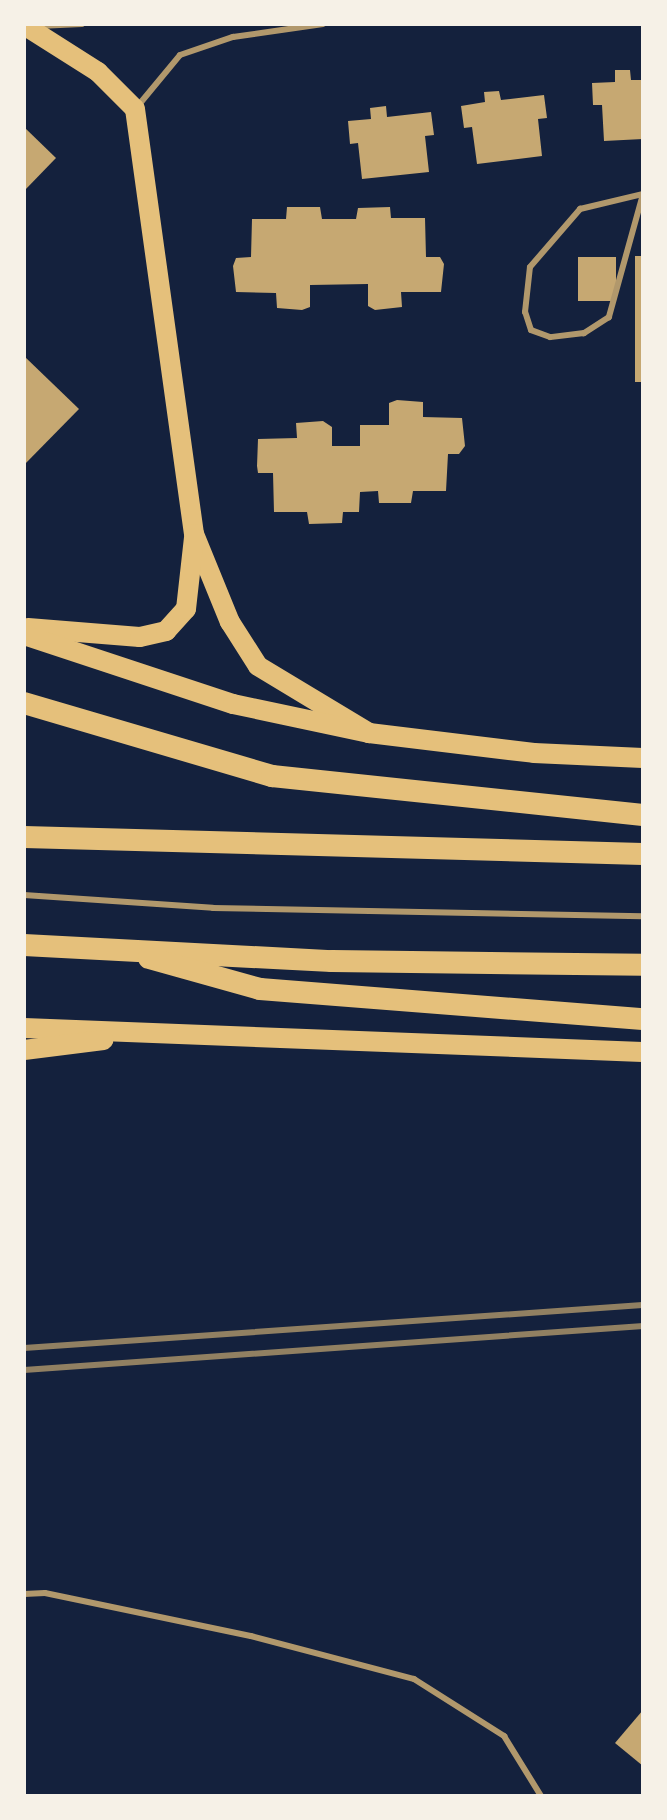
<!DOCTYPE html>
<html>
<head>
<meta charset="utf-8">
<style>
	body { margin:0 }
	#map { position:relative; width:667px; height:1820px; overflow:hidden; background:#14213d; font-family:Inter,sans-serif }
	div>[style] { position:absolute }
	.building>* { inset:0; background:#c6a872; transform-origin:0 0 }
	.service>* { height:6px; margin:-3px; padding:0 3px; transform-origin:3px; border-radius:3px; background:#b1986c }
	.primary>* { height:20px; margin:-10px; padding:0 10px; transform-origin:10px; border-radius:10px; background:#e5c07b }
	.trunk>* { height:22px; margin:-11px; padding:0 11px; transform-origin:11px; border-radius:11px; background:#e5c07b }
	.rail>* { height:6px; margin:-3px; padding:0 3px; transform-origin:3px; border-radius:3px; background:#918062 }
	span { translate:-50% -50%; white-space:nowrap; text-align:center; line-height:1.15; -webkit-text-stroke:8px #f6f1e7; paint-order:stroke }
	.frame { position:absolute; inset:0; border:26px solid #f6f1e7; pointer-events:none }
</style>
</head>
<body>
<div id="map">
	<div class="building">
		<i style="clip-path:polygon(615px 70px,630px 70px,631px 80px,643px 80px,643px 139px,604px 141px,602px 105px,593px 105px,592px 83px,615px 82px)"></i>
		<i style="clip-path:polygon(499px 91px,501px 100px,544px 95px,547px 118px,538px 119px,542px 156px,477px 164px,472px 127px,464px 128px,461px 106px,485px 102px,484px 92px)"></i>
		<i style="clip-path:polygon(386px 106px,387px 117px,431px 112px,434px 135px,425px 136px,429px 172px,362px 179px,358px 143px,350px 144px,348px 121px,371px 119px,370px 108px)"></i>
		<i style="clip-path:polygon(24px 127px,56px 158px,24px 191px)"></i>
		<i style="clip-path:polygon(287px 207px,320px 207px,322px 219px,356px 219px,358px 208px,390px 207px,391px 218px,425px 218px,426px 257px,440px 257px,444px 264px,441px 292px,401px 292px,402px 307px,375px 310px,368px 306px,368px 284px,310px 285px,310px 307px,302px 310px,277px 308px,276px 293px,236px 292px,233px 266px,236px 258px,251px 257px,252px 219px,286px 219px)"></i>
		<i style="left:635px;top:256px;width:8px;height:126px"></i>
		<i style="left:578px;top:257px;width:38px;height:44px"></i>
		<i style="clip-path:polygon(24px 356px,79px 409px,24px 465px)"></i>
		<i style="clip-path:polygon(397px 400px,423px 402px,423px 417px,462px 418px,465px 446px,459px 454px,448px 454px,446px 491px,413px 491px,411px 503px,379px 503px,378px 491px,360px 492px,359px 512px,343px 512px,342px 523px,309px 524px,307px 512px,274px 512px,273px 473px,258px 473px,257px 466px,258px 439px,297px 438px,296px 423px,323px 421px,332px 427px,332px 446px,360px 446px,360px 425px,389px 425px,389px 403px)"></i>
		<i style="clip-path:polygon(643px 1710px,643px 1766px,615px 1743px)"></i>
	</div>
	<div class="service">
		<i style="left:38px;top:26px;width:44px;rotate:-2.6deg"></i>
		<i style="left:137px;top:107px;width:67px;rotate:-50.4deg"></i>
		<i style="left:180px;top:55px;width:56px;rotate:-18.8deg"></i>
		<i style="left:233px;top:37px;width:91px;rotate:-8.2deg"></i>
		<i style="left:643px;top:194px;width:128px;rotate:105.5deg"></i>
		<i style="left:609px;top:317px;width:30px;rotate:147deg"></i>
		<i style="left:584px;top:333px;width:34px;rotate:173deg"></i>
		<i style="left:550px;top:337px;width:20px;rotate:-160deg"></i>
		<i style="left:531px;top:330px;width:19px;rotate:-108deg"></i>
		<i style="left:525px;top:312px;width:45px;rotate:-83.7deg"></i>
		<i style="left:530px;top:267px;width:77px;rotate:-49.2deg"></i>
		<i style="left:580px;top:209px;width:65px;rotate:-13.4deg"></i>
		<i style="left:24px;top:895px;width:189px;rotate:3.9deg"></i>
		<i style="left:213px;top:908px;width:430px;rotate:1.1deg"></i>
		<i style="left:24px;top:1594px;width:21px;rotate:-3deg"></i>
		<i style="left:45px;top:1593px;width:210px;rotate:11.8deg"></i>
		<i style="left:251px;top:1636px;width:169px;rotate:14.8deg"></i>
		<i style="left:414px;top:1679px;width:107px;rotate:32.3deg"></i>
		<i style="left:504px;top:1736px;width:70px;rotate:58.3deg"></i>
	</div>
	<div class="primary">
		<i style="left:24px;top:25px;width:88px;rotate:32.4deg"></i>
		<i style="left:98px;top:72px;width:52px;rotate:45deg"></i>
		<i style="left:135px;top:109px;width:429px;rotate:82.1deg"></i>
		<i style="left:194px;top:534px;width:95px;rotate:67.8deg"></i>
		<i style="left:230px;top:622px;width:52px;rotate:57.5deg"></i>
		<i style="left:258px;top:666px;width:130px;rotate:31.1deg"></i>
		<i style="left:28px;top:628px;width:112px;rotate:4.6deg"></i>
		<i style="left:140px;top:637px;width:27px;rotate:-13deg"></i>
		<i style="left:166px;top:631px;width:30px;rotate:-48deg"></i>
		<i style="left:186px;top:609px;width:71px;rotate:-83.6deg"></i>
		<i style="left:24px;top:635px;width:220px;rotate:18.3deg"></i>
		<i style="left:233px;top:704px;width:139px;rotate:12deg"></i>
		<i style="left:369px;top:733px;width:166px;rotate:6.9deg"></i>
		<i style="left:534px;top:753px;width:109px;rotate:2.6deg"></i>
		<i style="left:24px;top:1028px;width:619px;rotate:2.22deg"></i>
		<i style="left:24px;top:1050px;width:80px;rotate:-7.2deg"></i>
	</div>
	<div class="trunk">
		<i style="left:24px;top:703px;width:259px;rotate:16.4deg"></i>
		<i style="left:272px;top:776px;width:373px;rotate:6deg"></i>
		<i style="left:24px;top:837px;width:619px;rotate:1.57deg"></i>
		<i style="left:24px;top:945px;width:308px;rotate:3deg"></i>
		<i style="left:332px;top:961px;width:311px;rotate:0.7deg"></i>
		<i style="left:149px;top:958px;width:115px;rotate:15.6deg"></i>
		<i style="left:260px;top:989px;width:384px;rotate:4.5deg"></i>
	</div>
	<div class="rail">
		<i style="left:24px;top:1348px;width:620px;rotate:-3.97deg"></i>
		<i style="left:24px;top:1370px;width:621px;rotate:-4.07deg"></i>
	</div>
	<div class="frame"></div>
</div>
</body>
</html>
